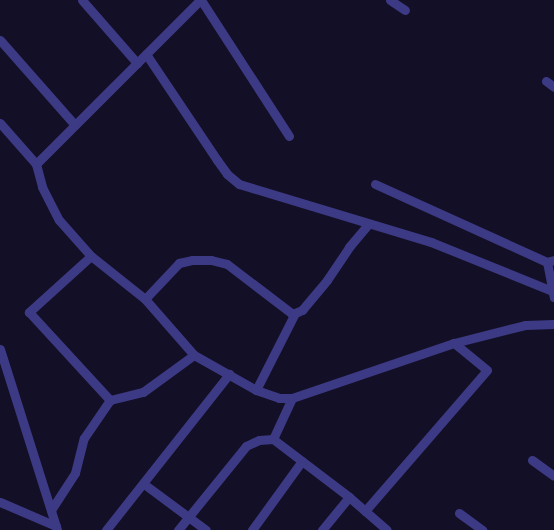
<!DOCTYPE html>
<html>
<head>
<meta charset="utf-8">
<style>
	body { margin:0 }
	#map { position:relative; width:554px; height:530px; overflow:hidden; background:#130f26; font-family:"Sofia Sans Condensed",sans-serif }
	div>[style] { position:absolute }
	.street>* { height:9px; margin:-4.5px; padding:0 4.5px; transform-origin:4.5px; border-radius:4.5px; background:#3d3a85 }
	span { translate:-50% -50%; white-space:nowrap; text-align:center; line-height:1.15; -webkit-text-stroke:4px #130f26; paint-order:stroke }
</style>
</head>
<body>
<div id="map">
	<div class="street">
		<i style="left:82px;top:0;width:84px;rotate:48.9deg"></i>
		<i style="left:201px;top:0;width:162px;rotate:57.1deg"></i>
		<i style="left:390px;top:0;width:18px;rotate:34deg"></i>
		<i style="left:0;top:40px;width:113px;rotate:48.6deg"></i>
		<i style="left:146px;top:54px;width:128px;rotate:56.2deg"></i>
		<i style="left:217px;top:160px;width:17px;rotate:54deg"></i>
		<i style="left:227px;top:174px;width:16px;rotate:40deg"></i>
		<i style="left:239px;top:184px;width:201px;rotate:16.8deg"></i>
		<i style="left:431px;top:242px;width:131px;rotate:22deg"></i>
		<i style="left:546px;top:81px;width:10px;rotate:37deg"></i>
		<i style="left:0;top:123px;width:55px;rotate:48.7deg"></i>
		<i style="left:36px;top:164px;width:232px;rotate:-45deg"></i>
		<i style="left:36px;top:164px;width:24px;rotate:75deg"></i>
		<i style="left:42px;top:187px;width:37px;rotate:63deg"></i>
		<i style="left:59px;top:220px;width:48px;rotate:48.4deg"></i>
		<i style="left:91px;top:256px;width:69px;rotate:38.5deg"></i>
		<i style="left:145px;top:299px;width:74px;rotate:48.8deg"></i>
		<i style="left:194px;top:355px;width:71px;rotate:29.4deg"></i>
		<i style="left:256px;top:390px;width:24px;rotate:19deg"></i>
		<i style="left:279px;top:398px;width:13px"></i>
		<i style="left:292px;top:398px;width:171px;rotate:-18.8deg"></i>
		<i style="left:454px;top:343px;width:73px;rotate:-14.2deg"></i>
		<i style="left:525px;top:325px;width:29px;rotate:-2deg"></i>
		<i style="left:375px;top:184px;width:189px;rotate:24.4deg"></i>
		<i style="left:91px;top:256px;width:84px;rotate:137.9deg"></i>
		<i style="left:29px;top:312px;width:120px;rotate:47.4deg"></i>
		<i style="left:554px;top:260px;width:7px;rotate:164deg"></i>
		<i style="left:547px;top:262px;width:36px;rotate:79deg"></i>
		<i style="left:145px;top:299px;width:50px;rotate:-46.6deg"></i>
		<i style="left:179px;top:263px;width:13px;rotate:-13deg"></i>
		<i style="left:192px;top:260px;width:19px"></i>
		<i style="left:211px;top:260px;width:16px;rotate:14deg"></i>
		<i style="left:227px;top:264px;width:81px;rotate:37.4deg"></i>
		<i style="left:291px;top:313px;width:4px"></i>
		<i style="left:295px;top:313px;width:8px;rotate:-23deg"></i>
		<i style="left:302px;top:310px;width:39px;rotate:-50deg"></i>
		<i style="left:327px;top:280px;width:40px;rotate:-56deg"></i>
		<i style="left:349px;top:247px;width:30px;rotate:-50deg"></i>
		<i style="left:0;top:349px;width:190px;rotate:72.5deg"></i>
		<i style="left:256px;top:390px;width:86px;rotate:-63.1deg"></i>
		<i style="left:292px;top:398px;width:45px;rotate:114.9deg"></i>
		<i style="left:273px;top:439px;width:96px;rotate:37.3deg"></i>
		<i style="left:349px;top:497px;width:43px;rotate:129.3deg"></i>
		<i style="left:532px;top:460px;width:27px;rotate:36deg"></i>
		<i style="left:144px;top:484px;width:77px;rotate:36.6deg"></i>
		<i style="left:349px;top:497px;width:50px;rotate:41deg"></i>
		<i style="left:0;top:502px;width:61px;rotate:23.2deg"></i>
		<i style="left:51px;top:510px;width:44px;rotate:-57deg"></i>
		<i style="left:75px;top:473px;width:36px;rotate:-76deg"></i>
		<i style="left:84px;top:438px;width:46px;rotate:-55.6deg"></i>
		<i style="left:110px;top:400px;width:34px;rotate:-14deg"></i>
		<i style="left:143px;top:392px;width:63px;rotate:-36deg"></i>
		<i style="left:365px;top:511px;width:186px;rotate:-49.1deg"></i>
		<i style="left:487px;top:370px;width:43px;rotate:-140.7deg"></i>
		<i style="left:459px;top:513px;width:29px;rotate:36deg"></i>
		<i style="left:106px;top:530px;width:199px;rotate:-51.7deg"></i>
		<i style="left:178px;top:530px;width:108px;rotate:-51deg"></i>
		<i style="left:246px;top:446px;width:14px;rotate:-25deg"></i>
		<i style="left:259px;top:440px;width:14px;rotate:-4deg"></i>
		<i style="left:252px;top:530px;width:85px;rotate:-54.1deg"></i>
	</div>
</div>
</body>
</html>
